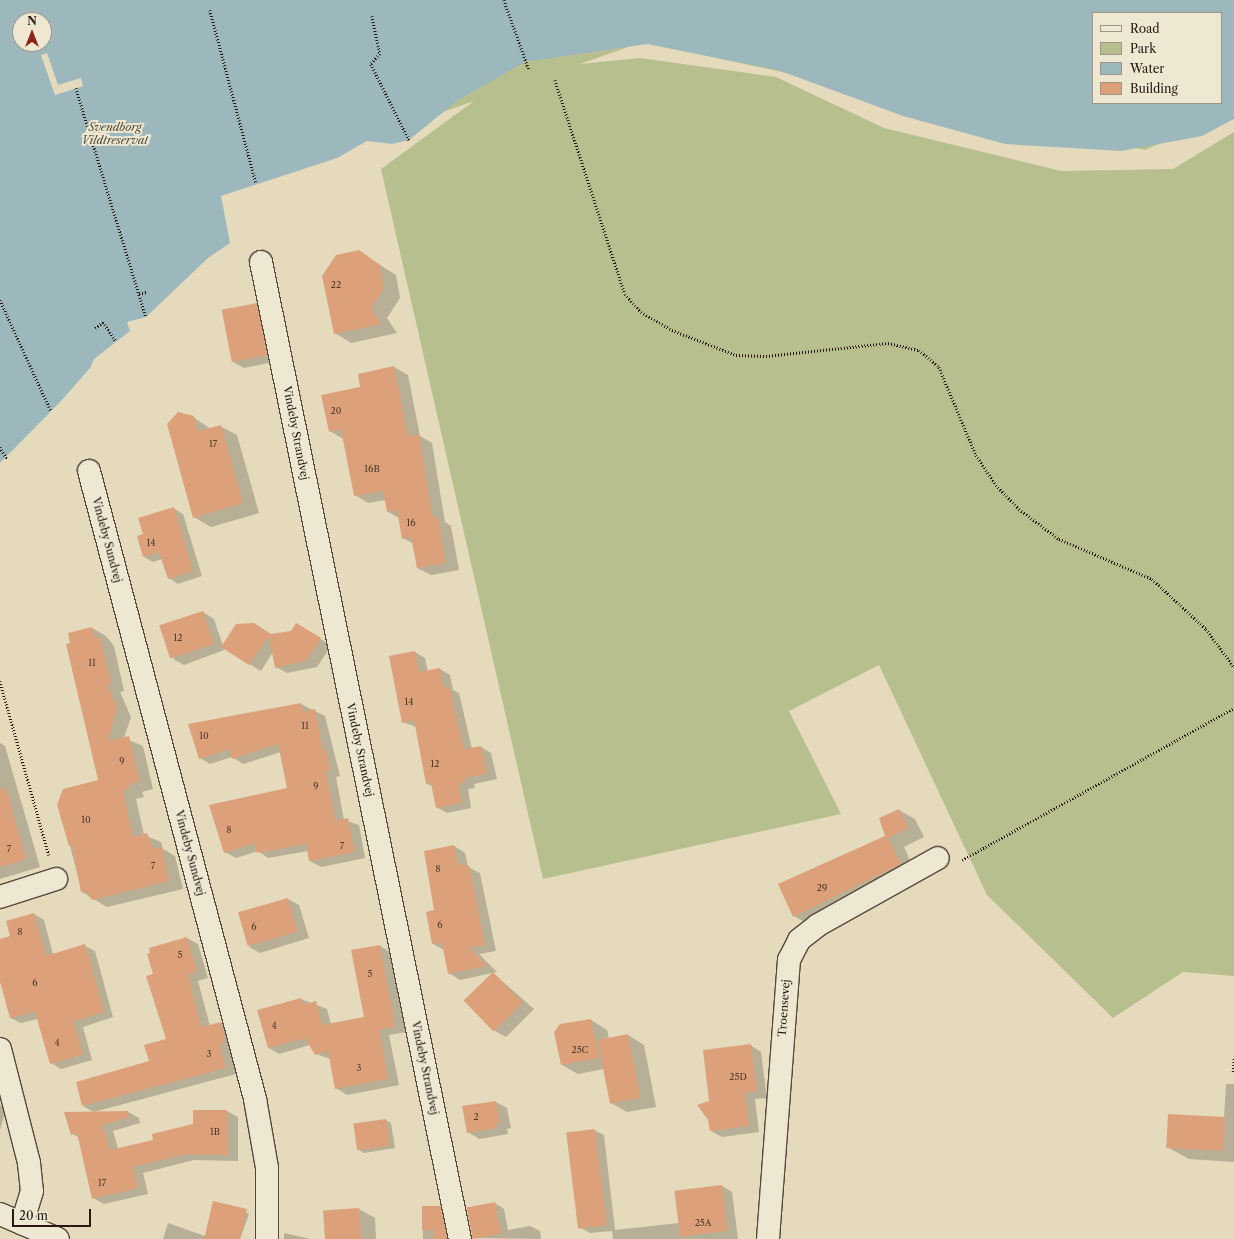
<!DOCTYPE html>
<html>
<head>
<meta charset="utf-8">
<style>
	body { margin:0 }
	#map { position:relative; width:1234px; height:1239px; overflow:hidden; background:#e5dbbc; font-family:"Libre Caslon Text",serif }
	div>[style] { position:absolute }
	.green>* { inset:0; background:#b8bf8e }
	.water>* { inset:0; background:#9cb8bd }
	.pier>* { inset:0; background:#e5dbbc }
	.shadow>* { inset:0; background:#0003 }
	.building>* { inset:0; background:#dca17a; transform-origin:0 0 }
	.path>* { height:2.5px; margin-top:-1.25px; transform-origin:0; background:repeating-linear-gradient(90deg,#271811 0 1px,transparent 0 3px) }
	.roads { filter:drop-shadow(1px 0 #56493c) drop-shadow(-1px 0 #56493c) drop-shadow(0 1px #56493c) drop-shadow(0 -1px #56493c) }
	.street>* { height:22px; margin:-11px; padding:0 11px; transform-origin:11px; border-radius:11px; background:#eee8d3 }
	.secondary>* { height:22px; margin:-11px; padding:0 11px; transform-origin:11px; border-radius:11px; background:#eee8d3 }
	span { translate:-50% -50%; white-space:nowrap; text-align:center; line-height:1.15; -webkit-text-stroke:4px #eee8d3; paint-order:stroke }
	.number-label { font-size:9px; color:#543a2b }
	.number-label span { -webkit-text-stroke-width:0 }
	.park-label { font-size:11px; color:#524a36; font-style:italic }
	.street-label { font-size:11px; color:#271811 }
	.legend { position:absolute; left:1092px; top:12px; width:130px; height:92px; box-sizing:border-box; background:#eee8d3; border:1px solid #9e9585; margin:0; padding:5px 7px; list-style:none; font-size:12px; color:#271811 }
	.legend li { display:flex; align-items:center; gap:8px; height:20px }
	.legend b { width:20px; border:1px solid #9e9585 }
	.north { position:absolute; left:12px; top:12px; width:40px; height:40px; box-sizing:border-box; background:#eee8d3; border:1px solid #9e9585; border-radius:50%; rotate:0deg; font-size:11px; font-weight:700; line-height:16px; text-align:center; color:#271811 }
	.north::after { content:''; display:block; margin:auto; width:14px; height:18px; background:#8f2418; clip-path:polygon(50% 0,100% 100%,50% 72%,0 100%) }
	.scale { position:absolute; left:12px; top:1209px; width:79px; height:18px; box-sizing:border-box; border:2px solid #271811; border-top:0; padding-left:5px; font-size:12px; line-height:14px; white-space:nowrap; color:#271811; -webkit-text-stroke:3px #eee8d3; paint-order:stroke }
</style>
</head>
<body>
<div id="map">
	<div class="green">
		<i style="clip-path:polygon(evenodd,0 0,1234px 0,1234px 110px,1145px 150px,642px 42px,580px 64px,640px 58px,776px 77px,884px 128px,1061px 171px,1173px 169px,1234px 132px,1234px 976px,1183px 972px,1113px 1018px,987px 895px,879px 665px,789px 711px,841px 814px,543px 879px,381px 169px,474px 101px,218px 192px,0 456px,0 0,1093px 13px,1221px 13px,1221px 103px,1093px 103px,1093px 13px,0 0,20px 20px,44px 20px,44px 44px,20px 44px,20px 20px)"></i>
	</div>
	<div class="water">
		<i style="clip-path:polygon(evenodd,0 0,1234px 0,1234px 119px,1202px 136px,1121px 151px,1005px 144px,903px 116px,778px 70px,647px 44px,525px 62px,458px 100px,409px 140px,392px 144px,367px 141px,337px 158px,221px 196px,230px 243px,208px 258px,146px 317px,127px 322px,130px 331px,94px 359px,90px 368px,61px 401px,0 463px,0 0,1093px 13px,1221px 13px,1221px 103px,1093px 103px,1093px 13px,0 0,20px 20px,44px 20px,44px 44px,20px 44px,20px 20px)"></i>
	</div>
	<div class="pier">
		<i style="clip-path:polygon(47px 53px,58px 85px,81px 78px,83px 86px,55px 95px,41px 55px)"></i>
	</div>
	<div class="shadow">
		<i style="clip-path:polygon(359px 252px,396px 275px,400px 298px,387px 318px,397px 333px,351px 343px,335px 333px)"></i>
		<i style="clip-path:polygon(256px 304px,267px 310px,278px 361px,244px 368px,233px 362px)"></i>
		<i style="clip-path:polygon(394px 367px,408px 375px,420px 436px,432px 443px,445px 522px,451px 526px,459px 570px,431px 575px,417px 568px,414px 544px,403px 538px,399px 518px,388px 512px,386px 500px,368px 503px,355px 495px,343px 439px,330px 431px,362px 388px,359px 374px)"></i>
		<i style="clip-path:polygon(193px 417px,211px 429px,220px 426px,237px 435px,259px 513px,211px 527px,194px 517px)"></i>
		<i style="clip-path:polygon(173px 508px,183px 514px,202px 576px,178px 584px,169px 578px,162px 559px,153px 562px,144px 557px,145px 535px)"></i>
		<i style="clip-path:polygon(203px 612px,214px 619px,223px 646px,307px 630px,331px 646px,317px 667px,287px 673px,276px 667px,273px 652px,261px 671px,223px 648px,224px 650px,184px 665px,173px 659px)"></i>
		<i style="clip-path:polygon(92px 628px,106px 636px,114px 646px,124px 691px,120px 692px,131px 717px,124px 738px,143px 746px,153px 789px,142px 792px,144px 797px,136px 799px,144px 835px,161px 842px,163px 849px,175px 856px,183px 889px,107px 907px,82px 892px,70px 846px,99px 780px,69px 633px)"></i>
		<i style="clip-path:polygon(415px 652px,425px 658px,428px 672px,440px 669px,450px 675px,453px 690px,459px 693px,472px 749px,481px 747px,491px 753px,497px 779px,474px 784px,475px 788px,468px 789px,471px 808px,447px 813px,436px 807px,432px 786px,427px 784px,416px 727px,403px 722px)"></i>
		<i style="clip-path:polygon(301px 704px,325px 716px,340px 776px,336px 777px,344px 820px,359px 825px,365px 858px,321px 867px,310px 861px,308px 851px,268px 858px,258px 851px,236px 858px,225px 852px,288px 789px,281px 752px,243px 764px,232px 757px,210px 764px,200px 758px)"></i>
		<i style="clip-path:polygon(0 743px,5px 746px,40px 867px,0 879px)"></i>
		<i style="clip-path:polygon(899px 810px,915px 819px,924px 837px,904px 847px,916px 874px,810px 925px,794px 916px,887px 837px)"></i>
		<i style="clip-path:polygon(454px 846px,465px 853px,468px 867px,480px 873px,496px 951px,479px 954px,497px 972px,460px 980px,449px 973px,444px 950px,433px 944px,435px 911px)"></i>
		<i style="clip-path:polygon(288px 899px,299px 905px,309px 938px,260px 953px,249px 947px)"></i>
		<i style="clip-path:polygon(34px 914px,44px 920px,53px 954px,85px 946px,95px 951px,113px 1017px,83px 1027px,92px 1060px,61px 1069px,51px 1063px,38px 1019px,21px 1023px,11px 1018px,0 978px,0 940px,11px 937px)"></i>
		<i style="clip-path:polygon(187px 938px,198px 944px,208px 978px,198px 981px,210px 1026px,221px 1023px,231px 1029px,235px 1047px,230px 1049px,236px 1074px,94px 1112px,83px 1106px,150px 1062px,168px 1039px,154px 975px)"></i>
		<i style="clip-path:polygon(380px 946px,390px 952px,406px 1032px,389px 1035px,399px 1085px,347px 1095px,336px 1088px,330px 1059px,316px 1054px,310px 1045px,279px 1054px,269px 1048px,301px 999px,327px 1009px,331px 1024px,365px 1018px)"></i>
		<i style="clip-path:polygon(493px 973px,534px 1009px,506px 1037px,495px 1031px)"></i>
		<i style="clip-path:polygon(591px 1020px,607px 1030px,609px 1039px,628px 1035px,644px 1045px,656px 1107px,627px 1112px,611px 1103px,604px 1069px,578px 1074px,562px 1065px)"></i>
		<i style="clip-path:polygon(750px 1045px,761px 1052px,767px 1098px,755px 1099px,759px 1132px,722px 1137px,711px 1131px,710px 1101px)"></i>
		<i style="clip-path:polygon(1226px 1084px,1234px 1084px,1234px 1162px,1189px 1159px,1167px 1147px,1224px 1118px)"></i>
		<i style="clip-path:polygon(496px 1102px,507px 1108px,511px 1128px,507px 1129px,508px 1134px,479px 1139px,468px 1132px,464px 1107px)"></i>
		<i style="clip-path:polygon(0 1105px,6px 1108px,0 1130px)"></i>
		<i style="clip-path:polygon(194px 1111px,227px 1111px,238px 1117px,238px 1161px,194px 1160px,143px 1173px,148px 1194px,104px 1204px,93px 1198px,80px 1138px,72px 1134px,128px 1112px,139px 1118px,140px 1123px,113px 1131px,118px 1149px,154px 1141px,194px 1125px)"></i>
		<i style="clip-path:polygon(386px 1120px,391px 1123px,395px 1148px,364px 1153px,359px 1150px)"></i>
		<i style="clip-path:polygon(594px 1130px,604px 1135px,615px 1230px,679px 1223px,722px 1186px,732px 1192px,738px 1239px,613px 1239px,612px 1231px,590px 1233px,581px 1228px)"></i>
		<i style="clip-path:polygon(495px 1203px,504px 1209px,508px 1230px,530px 1226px,540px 1231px,541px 1239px,473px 1238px)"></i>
		<i style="clip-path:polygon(423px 1207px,440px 1207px,450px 1213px,457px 1239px,423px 1239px)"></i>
		<i style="clip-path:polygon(238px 1208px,249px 1214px,240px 1239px,163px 1239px,168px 1223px,205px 1236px)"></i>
		<i style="clip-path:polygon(359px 1209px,375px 1218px,376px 1239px,325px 1239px)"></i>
		<i style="clip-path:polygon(284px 1233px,311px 1239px,284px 1239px)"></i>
	</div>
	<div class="building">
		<i style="clip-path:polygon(359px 250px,380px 265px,384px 288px,371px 308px,381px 324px,334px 334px,322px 276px,336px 255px)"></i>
		<i style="left:257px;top:303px;width:53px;height:36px;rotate:79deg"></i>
		<i style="clip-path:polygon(394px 366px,408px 436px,419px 434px,432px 514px,434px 518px,438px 517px,446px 563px,417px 568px,411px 537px,402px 539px,397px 510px,387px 512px,383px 491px,354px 496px,341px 429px,329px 432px,321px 395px,360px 387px,358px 374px)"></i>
		<i style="clip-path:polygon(178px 412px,194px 416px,198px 431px,221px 425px,243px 503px,193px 518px,167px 424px)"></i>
		<i style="clip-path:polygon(174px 507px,193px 571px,168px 579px,159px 552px,143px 557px,137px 536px,143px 534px,138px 518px)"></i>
		<i style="left:203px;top:611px;width:35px;height:46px;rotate:72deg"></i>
		<i style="clip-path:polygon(254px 623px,271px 634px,291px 631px,296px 623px,321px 638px,306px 661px,275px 668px,269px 636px,249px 665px,221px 647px,236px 624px)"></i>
		<i style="clip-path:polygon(92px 627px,95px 638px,100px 637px,111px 683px,107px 684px,117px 708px,108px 741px,129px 736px,140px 782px,129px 784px,130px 789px,123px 791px,133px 837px,147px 833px,153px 849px,162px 847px,169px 881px,92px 900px,86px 891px,81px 892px,72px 846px,69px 846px,57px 805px,63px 789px,98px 780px,66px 644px,70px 643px,68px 633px)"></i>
		<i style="clip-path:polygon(415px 651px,419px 672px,440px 668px,444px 688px,449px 686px,464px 749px,481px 746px,487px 774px,464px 778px,465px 782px,458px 784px,462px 803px,436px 808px,431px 783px,426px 784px,414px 720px,402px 723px,389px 656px)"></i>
		<i style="clip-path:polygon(301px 703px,303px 712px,315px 709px,323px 751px,326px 750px,330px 770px,326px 771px,335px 821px,348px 818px,355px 852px,309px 861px,306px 844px,257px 853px,254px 843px,224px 853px,209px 805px,287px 788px,278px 744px,232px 759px,229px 749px,199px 759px,188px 724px)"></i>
		<i style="clip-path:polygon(6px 788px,26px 859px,0 867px,0 789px)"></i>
		<i style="clip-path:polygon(899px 809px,908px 828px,888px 838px,901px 864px,793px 917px,778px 884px,885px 836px,879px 818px)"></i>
		<i style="clip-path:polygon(454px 845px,458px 864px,469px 866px,485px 945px,469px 948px,487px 966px,448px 974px,442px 943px,432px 944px,426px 912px,434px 910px,424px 851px)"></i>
		<i style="left:288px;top:898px;width:35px;height:52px;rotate:74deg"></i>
		<i style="clip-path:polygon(34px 913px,46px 956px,85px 944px,104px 1012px,73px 1022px,83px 1054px,50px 1064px,35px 1012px,10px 1018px,0 982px,0 939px,10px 936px,6px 921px)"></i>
		<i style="clip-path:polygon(187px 937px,197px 972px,188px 975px,201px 1027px,221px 1022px,225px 1042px,219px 1043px,226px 1068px,82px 1106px,76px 1082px,149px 1061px,144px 1045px,166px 1039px,146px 976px,153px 974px,147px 954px,150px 953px,149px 948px)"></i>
		<i style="clip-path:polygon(380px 945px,395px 1027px,379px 1030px,388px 1079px,335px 1089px,328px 1051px,315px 1055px,305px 1038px,268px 1048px,257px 1010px,301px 998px,303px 1005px,316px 1001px,322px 1025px,364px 1017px,351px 950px)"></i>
		<i style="left:493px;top:972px;width:43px;height:41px;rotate:46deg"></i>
		<i style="clip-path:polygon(591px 1019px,599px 1058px,561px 1065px,554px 1032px,560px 1024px)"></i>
		<i style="left:628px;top:1034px;width:65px;height:31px;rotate:79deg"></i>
		<i style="clip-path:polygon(751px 1044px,757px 1092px,745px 1093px,749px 1126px,710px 1131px,708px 1120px,697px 1105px,709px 1101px,703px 1050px)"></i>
		<i style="clip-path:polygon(496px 1101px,500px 1122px,496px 1123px,497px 1128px,467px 1133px,462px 1106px)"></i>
		<i style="clip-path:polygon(193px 1110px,227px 1110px,228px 1155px,183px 1155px,133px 1167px,138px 1188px,92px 1199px,77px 1133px,71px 1135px,64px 1112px,128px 1111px,129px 1117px,102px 1125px,109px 1148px,114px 1149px,153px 1140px,152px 1134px,193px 1124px)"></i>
		<i style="left:1168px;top:1114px;width:57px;height:34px;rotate:3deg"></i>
		<i style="left:386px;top:1119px;width:27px;height:33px;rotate:82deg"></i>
		<i style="left:595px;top:1129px;width:97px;height:29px;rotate:83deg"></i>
		<i style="left:722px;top:1185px;width:46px;height:48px;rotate:83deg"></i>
		<i style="clip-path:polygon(213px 1201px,247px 1209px,240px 1239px,204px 1239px)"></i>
		<i style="left:495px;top:1202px;width:32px;height:29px;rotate:79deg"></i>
		<i style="clip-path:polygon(422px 1206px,441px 1206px,447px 1239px,434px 1239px,434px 1230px,422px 1230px)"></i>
		<i style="left:359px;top:1208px;width:31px;height:36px;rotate:86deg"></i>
	</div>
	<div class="path">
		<i style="left:504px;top:0;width:74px;rotate:70.3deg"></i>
		<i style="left:210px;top:10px;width:179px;rotate:75.1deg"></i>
		<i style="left:372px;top:16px;width:39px;rotate:78deg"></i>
		<i style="left:380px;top:54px;width:13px;rotate:132deg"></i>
		<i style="left:371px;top:64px;width:85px;rotate:63.4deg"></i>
		<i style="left:555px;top:80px;width:225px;rotate:71.9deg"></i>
		<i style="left:625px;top:294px;width:24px;rotate:48deg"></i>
		<i style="left:641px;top:312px;width:36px;rotate:30deg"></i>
		<i style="left:672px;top:330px;width:69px;rotate:21.3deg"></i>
		<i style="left:736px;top:355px;width:30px;rotate:2deg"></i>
		<i style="left:766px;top:356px;width:123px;rotate:-6.1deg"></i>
		<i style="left:888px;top:343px;width:32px;rotate:13deg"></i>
		<i style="left:919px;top:350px;width:26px;rotate:40deg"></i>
		<i style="left:939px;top:367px;width:95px;rotate:67.2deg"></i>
		<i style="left:976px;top:455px;width:36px;rotate:56deg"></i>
		<i style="left:996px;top:485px;width:33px;rotate:46deg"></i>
		<i style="left:1019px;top:509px;width:50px;rotate:36.9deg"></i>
		<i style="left:1059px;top:539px;width:101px;rotate:23.3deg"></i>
		<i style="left:1152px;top:579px;width:74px;rotate:42.8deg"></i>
		<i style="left:1206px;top:629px;width:47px;rotate:53.6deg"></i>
		<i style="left:76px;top:88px;width:239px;rotate:73deg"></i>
		<i style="left:139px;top:294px;width:8px;rotate:-14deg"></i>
		<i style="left:0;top:300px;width:122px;rotate:65.3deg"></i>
		<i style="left:95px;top:328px;width:10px;rotate:-37deg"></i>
		<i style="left:103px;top:322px;width:22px;rotate:56deg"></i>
		<i style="left:0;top:447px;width:14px;rotate:60deg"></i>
		<i style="left:0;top:681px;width:181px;rotate:74.3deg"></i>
		<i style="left:962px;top:860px;width:312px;rotate:-29.2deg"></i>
		<i style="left:1233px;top:1072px;width:14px;rotate:-86deg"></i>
	</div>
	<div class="roads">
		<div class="street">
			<i style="left:261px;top:262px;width:997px;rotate:78.49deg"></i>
			<i style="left:89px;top:471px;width:650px;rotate:75.19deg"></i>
			<i style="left:255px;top:1099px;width:70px;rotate:80.1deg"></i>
			<i style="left:267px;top:1168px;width:71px;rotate:90deg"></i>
			<i style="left:0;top:897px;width:59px;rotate:-17.8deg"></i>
			<i style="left:0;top:1049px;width:118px;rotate:75.7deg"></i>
			<i style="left:29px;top:1163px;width:28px;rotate:84deg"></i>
			<i style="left:32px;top:1191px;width:34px;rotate:107deg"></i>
			<i style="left:768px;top:1239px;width:280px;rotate:-85.7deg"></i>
			<i style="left:789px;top:960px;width:22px;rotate:-63deg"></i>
			<i style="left:799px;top:940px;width:24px;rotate:-38deg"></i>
			<i style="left:818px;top:925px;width:137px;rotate:-29.2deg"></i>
		</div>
		<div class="secondary">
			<i style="left:0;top:1214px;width:63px;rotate:23.3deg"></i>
		</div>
	</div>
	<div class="number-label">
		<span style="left:336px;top:285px">22</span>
		<span style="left:336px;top:411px">20</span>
		<span style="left:213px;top:444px">17</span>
		<span style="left:372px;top:469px">16B</span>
		<span style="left:411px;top:523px">16</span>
		<span style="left:151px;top:543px">14</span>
		<span style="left:178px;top:638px">12</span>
		<span style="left:92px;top:663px">11</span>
		<span style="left:409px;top:702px">14</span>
		<span style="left:305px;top:726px">11</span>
		<span style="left:204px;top:736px">10</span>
		<span style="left:122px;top:761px">9</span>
		<span style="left:435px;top:764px">12</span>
		<span style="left:316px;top:786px">9</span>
		<span style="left:86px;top:820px">10</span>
		<span style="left:229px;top:830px">8</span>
		<span style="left:342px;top:846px">7</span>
		<span style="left:9px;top:849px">7</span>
		<span style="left:153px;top:866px">7</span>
		<span style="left:438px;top:869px">8</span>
		<span style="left:822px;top:888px">29</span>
		<span style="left:440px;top:925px">6</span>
		<span style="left:254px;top:927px">6</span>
		<span style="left:20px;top:932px">8</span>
		<span style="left:180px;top:955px">5</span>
		<span style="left:370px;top:974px">5</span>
		<span style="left:35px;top:983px">6</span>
		<span style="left:274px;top:1026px">4</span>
		<span style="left:57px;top:1043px">4</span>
		<span style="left:580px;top:1050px">25C</span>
		<span style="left:209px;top:1054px">3</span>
		<span style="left:359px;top:1068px">3</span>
		<span style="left:738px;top:1077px">25D</span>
		<span style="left:476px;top:1117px">2</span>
		<span style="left:215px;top:1132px">1B</span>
		<span style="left:102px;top:1183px">17</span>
		<span style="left:703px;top:1223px">25A</span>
	</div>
	<div class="park-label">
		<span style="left:115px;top:134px">Svendborg<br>Vildtreservat</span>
	</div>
	<div class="street-label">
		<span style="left:296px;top:433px;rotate:79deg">Vindeby Strandvej</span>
		<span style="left:107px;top:540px;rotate:75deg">Vindeby Sundvej</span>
		<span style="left:360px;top:750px;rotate:78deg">Vindeby Strandvej</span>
		<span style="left:190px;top:853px;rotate:75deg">Vindeby Sundvej</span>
		<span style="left:784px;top:1008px;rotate:-86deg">Troensevej</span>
		<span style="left:425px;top:1068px;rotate:78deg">Vindeby Strandvej</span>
	</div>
	<ul class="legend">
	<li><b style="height:5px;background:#eee8d3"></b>Road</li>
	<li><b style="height:11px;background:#b8bf8e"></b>Park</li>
	<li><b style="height:11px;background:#9cb8bd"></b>Water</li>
	<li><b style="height:11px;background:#dca17a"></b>Building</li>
	</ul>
	<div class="north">N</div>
	<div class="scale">20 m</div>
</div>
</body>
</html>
